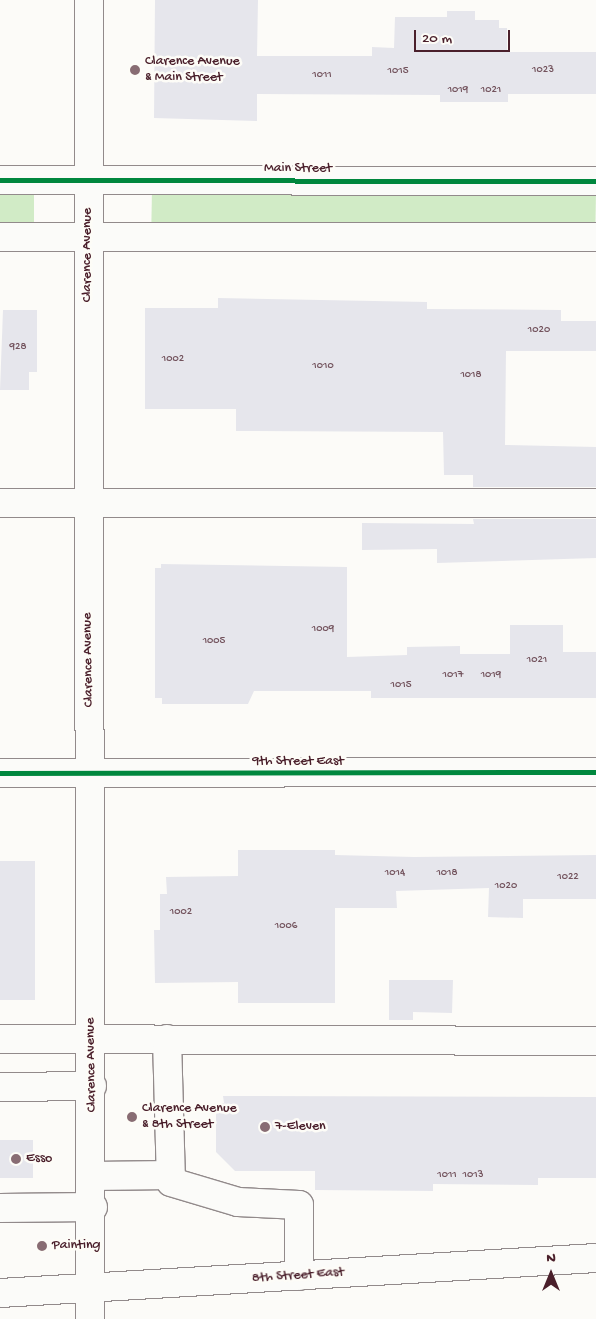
<!DOCTYPE html>
<html>
<head>
<meta charset="utf-8">
<style>
	body { margin:0 }
	#map { position:relative; width:596px; height:1319px; overflow:hidden; background:#fcfbf8; font-family:"Gochi Hand",sans-serif }
	div>[style] { position:absolute }
	.green>* { inset:0; background:#d1ebc6; transform-origin:0 0 }
	.building>* { inset:0; background:#e6e6ec; transform-origin:0 0 }
	.roads { filter:drop-shadow(1px 0 #928a8b) drop-shadow(-1px 0 #928a8b) drop-shadow(0 1px #928a8b) drop-shadow(0 -1px #928a8b) }
	.minor>* { height:28px; margin:-14px; padding:0 14px; transform-origin:14px; border-radius:14px; background:#fbfbf9 }
	.major>* { height:28px; margin:-14px; padding:0 14px; transform-origin:14px; border-radius:14px; background:#fbfbf9 }
	.cycleway>* { height:5px; margin:-2.5px; padding:0 2.5px; transform-origin:2.5px; border-radius:2.5px; background:#00873e }
	.dots>* { width:14px; height:14px; translate:-50% -50%; box-sizing:border-box; border:2px solid #fdfcf7; border-radius:50% }
	span { translate:-50% -50%; white-space:nowrap; text-align:center; line-height:1.15; -webkit-text-stroke:5px #fdfcf7; paint-order:stroke }
	.number-label { font-size:11px; color:#72525c }
	.number-label span { -webkit-text-stroke-width:0 }
	.poi-label { font-size:14px; color:#4a1f2b }
	.left { translate:0 -50%; text-align:left }
	.street-label { font-size:14px; color:#4a1f2b }
	.north { position:absolute; left:526px; top:1249px; width:50px; height:50px; -webkit-text-stroke:4px #fdfcf7; paint-order:stroke; rotate:0deg; font-size:14px; font-weight:700; line-height:20px; text-align:center; color:#4a1f2b }
	.north::after { content:''; display:block; margin:auto; width:18px; height:22px; background:#4a1f2b; clip-path:polygon(50% 0,100% 100%,50% 72%,0 100%) }
	.scale { position:absolute; left:414px; top:30px; width:96px; height:22px; box-sizing:border-box; border:2px solid #4a1f2b; border-top:0; padding-left:6px; font-size:15px; line-height:18px; white-space:nowrap; color:#4a1f2b; -webkit-text-stroke:4px #fdfcf7; paint-order:stroke }
</style>
</head>
<body>
<div id="map">
	<div class="green">
		<i style="left:152px;top:188px;width:444px;height:34px;rotate:1deg"></i>
		<i style="clip-path:polygon(0 193px,34px 193px,34px 233px,0 225px)"></i>
	</div>
	<div class="building">
		<i style="clip-path:polygon(155px 0,258px 0,257px 56px,372px 56px,372px 47px,394px 48px,395px 17px,447px 17px,447px 11px,475px 11px,475px 20px,499px 20px,499px 28px,507px 28px,507px 52px,596px 52px,596px 94px,508px 94px,508px 102px,440px 102px,440px 95px,257px 94px,257px 121px,154px 118px)"></i>
		<i style="clip-path:polygon(218px 298px,427px 302px,427px 309px,561px 310px,561px 321px,596px 321px,596px 351px,506px 351px,505px 445px,596px 447px,596px 487px,473px 487px,473px 475px,444px 475px,443px 432px,236px 431px,236px 409px,145px 409px,145px 308px,218px 308px)"></i>
		<i style="clip-path:polygon(3px 310px,37px 310px,37px 372px,29px 372px,29px 390px,0 390px)"></i>
		<i style="clip-path:polygon(473px 519px,596px 519px,596px 558px,437px 563px,437px 549px,362px 550px,362px 523px,474px 524px)"></i>
		<i style="clip-path:polygon(161px 564px,347px 567px,347px 657px,407px 655px,407px 647px,460px 646px,460px 654px,510px 654px,510px 625px,563px 625px,563px 652px,596px 652px,596px 698px,371px 698px,371px 691px,254px 691px,248px 704px,162px 704px,162px 698px,155px 698px,155px 568px,161px 568px)"></i>
		<i style="clip-path:polygon(238px 850px,335px 850px,335px 855px,414px 857px,596px 855px,596px 899px,523px 899px,523px 918px,488px 917px,489px 888px,396px 891px,397px 908px,335px 908px,335px 1003px,238px 1003px,238px 982px,155px 983px,154px 930px,160px 930px,160px 894px,167px 894px,166px 877px,238px 876px)"></i>
		<i style="left:0;top:861px;width:35px;height:139px"></i>
		<i style="clip-path:polygon(389px 980px,453px 980px,452px 1013px,413px 1012px,413px 1020px,389px 1020px)"></i>
		<i style="clip-path:polygon(223px 1096px,596px 1097px,596px 1178px,538px 1178px,538px 1185px,433px 1184px,433px 1191px,315px 1190px,315px 1171px,235px 1171px,216px 1152px,216px 1103px,224px 1103px)"></i>
		<i style="left:0;top:1140px;width:33px;height:38px"></i>
	</div>
	<div class="roads">
		<div class="minor">
			<i style="left:0;top:180px;width:596px;rotate:0.1deg"></i>
			<i style="left:0;top:237px;width:596px"></i>
			<i style="left:0;top:503px;width:596px"></i>
			<i style="left:0;top:773px;width:596px;rotate:-0.1deg"></i>
			<i style="left:0;top:1039px;width:596px;rotate:0.19deg"></i>
			<i style="left:167px;top:1039px;width:143px;rotate:88.4deg"></i>
			<i style="left:171px;top:1182px;width:70px;rotate:16.6deg"></i>
			<i style="left:238px;top:1202px;width:61px;rotate:2.8deg"></i>
			<i style="left:299px;top:1205px;width:71px;rotate:90deg"></i>
			<i style="left:0;top:1087px;width:92px;rotate:-0.6deg"></i>
			<i style="left:92px;top:1176px;width:79px;rotate:-0.7deg"></i>
			<i style="left:0;top:1208px;width:93px;rotate:-0.6deg"></i>
		</div>
		<div class="major">
			<i style="left:89px;top:0;width:1319px;rotate:89.96deg"></i>
			<i style="left:0;top:1293px;width:597px;rotate:-3.36deg"></i>
		</div>
	</div>
	<div class="cycleway">
		<i style="left:0;top:180px;width:596px;rotate:0.1deg"></i>
		<i style="left:0;top:773px;width:596px;rotate:-0.1deg"></i>
	</div>
	<div class="dots">
		<i style="left:135px;top:70px;background:#886c73"></i>
		<i style="left:132px;top:1117px;background:#886c73"></i>
		<i style="left:265px;top:1127px;background:#886c73"></i>
		<i style="left:16px;top:1159px;background:#886c73"></i>
		<i style="left:42px;top:1246px;background:#886c73"></i>
	</div>
	<div class="number-label">
		<span style="left:543px;top:70px">1023</span>
		<span style="left:398px;top:71px">1015</span>
		<span style="left:322px;top:75px">1011</span>
		<span style="left:458px;top:90px">1019</span>
		<span style="left:491px;top:90px">1021</span>
		<span style="left:539px;top:330px">1020</span>
		<span style="left:18px;top:347px">928</span>
		<span style="left:173px;top:359px">1002</span>
		<span style="left:323px;top:366px">1010</span>
		<span style="left:471px;top:375px">1018</span>
		<span style="left:323px;top:629px">1009</span>
		<span style="left:214px;top:641px">1005</span>
		<span style="left:537px;top:660px">1021</span>
		<span style="left:453px;top:675px">1017</span>
		<span style="left:491px;top:675px">1019</span>
		<span style="left:401px;top:685px">1015</span>
		<span style="left:395px;top:873px">1014</span>
		<span style="left:447px;top:873px">1018</span>
		<span style="left:568px;top:877px">1022</span>
		<span style="left:506px;top:886px">1020</span>
		<span style="left:181px;top:912px">1002</span>
		<span style="left:286px;top:926px">1006</span>
		<span style="left:447px;top:1175px">1011</span>
		<span style="left:473px;top:1175px">1013</span>
	</div>
	<div class="poi-label">
		<span class="left" style="left:145px;top:70px">Clarence Avenue<br>&amp; Main Street</span>
		<span class="left" style="left:142px;top:1117px">Clarence Avenue<br>&amp; 8th Street</span>
		<span class="left" style="left:275px;top:1127px">7-Eleven</span>
		<span class="left" style="left:26px;top:1159px">Esso</span>
		<span class="left" style="left:52px;top:1246px">Painting</span>
	</div>
	<div class="street-label">
		<span style="left:298px;top:169px">Main Street</span>
		<span style="left:88px;top:255px;rotate:-90deg">Clarence Avenue</span>
		<span style="left:89px;top:660px;rotate:-91deg">Clarence Avenue</span>
		<span style="left:298px;top:762px">9th Street East</span>
		<span style="left:92px;top:1065px;rotate:-91deg">Clarence Avenue</span>
		<span style="left:298px;top:1276px;rotate:-4deg">8th Street East</span>
	</div>
	<div class="north">N</div>
	<div class="scale">20 m</div>
</div>
</body>
</html>
